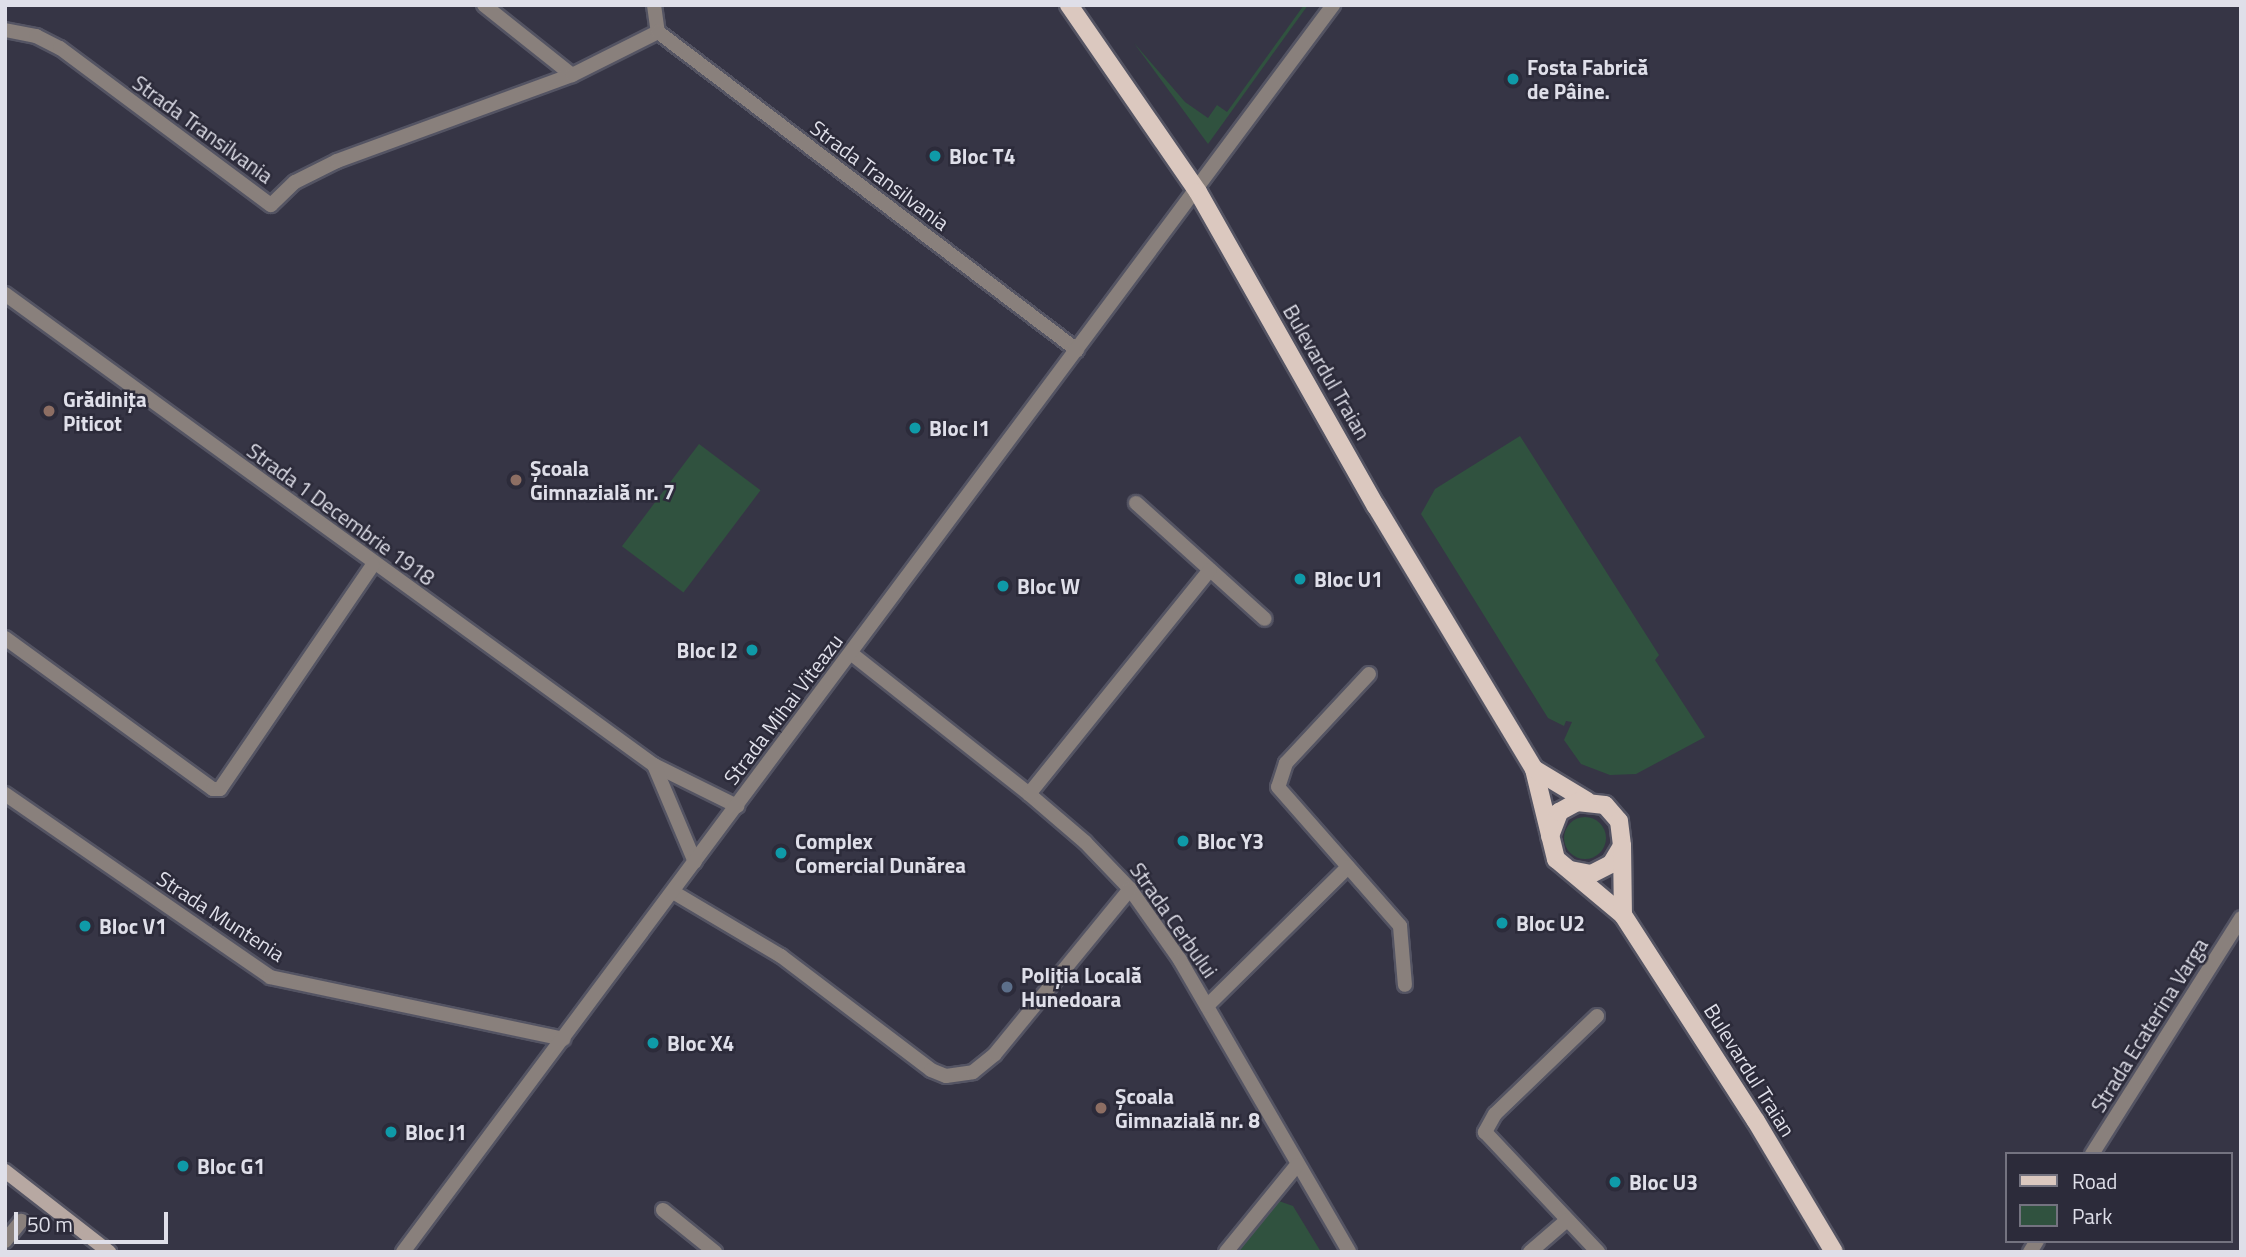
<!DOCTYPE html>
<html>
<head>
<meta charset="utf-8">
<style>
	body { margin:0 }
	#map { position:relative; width:2246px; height:1257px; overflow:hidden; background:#363545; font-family:"Titillium Web",sans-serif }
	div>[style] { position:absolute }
	.green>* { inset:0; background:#30523f; transform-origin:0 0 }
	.round { border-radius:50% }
	.roads { filter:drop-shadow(2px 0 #545463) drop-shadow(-2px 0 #545463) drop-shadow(0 2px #545463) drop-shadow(0 -2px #545463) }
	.pedestrian>* { height:14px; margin:-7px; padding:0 7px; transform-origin:7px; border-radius:7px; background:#89807c }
	.minor>* { height:14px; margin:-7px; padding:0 7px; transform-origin:7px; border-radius:7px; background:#89807c }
	.secondary>* { height:14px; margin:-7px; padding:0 7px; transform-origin:7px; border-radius:7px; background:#b7a8a2 }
	.primary>* { height:18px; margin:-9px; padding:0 9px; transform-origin:9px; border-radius:9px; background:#dbc8bf }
	.dots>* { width:19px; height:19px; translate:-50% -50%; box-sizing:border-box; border:4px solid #2c2b3a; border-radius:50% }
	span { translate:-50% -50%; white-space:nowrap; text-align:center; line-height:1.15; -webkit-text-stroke:5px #2c2b3a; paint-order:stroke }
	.poi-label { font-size:21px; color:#dfdfe9; font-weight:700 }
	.left { translate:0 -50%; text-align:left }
	.right { translate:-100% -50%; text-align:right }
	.street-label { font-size:21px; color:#dfdfe9 }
	.frame { position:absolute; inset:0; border:7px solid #dfdfe9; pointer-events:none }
	.legend { position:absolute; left:2005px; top:1152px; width:228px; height:91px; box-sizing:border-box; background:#2c2b3a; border:2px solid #747380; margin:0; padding:9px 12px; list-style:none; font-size:21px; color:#dfdfe9 }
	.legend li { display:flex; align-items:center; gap:14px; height:35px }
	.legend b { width:35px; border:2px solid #747380 }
	.scale { position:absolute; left:14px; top:1212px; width:154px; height:32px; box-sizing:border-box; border:4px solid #dfdfe9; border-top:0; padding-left:9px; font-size:21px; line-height:24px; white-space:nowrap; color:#dfdfe9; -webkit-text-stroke:5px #2c2b3a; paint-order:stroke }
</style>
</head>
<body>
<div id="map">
	<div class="green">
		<i style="clip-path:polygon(1304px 5px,1308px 5px,1208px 144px,1134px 43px,1185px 102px,1208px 118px,1217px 105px,1227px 112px)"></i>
		<i style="clip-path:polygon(1520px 436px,1659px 655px,1655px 660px,1705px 737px,1636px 774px,1610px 775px,1581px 764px,1564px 740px,1572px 722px,1566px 721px,1564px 726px,1548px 718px,1421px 514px,1435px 489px)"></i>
		<i style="left:699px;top:444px;width:77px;height:128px;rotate:37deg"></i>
		<i class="round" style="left:1564px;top:817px;width:42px;height:42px"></i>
		<i style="clip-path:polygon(1276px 1200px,1293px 1206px,1321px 1252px,1232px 1252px)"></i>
	</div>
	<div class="roads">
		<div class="pedestrian">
			<i style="left:5px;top:1241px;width:26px;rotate:-51deg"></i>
		</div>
		<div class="minor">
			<i style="left:484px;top:5px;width:112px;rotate:38.5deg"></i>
			<i style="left:654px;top:5px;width:27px;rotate:82deg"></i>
			<i style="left:5px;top:30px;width:32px;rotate:11deg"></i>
			<i style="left:36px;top:36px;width:27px;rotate:27deg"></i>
			<i style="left:60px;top:48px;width:263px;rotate:36.7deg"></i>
			<i style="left:271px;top:205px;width:33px;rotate:-44deg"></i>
			<i style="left:295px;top:182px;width:47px;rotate:-26.6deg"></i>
			<i style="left:337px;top:161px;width:250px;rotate:-20.1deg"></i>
			<i style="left:572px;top:75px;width:96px;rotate:-26.6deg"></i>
			<i style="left:658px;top:32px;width:526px;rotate:37.2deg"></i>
			<i style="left:5px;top:294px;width:802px;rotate:35.97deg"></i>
			<i style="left:654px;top:765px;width:93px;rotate:26.3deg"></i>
			<i style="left:1136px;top:503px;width:173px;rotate:42deg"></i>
			<i style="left:5px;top:638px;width:257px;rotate:36deg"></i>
			<i style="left:213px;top:789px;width:7px"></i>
			<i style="left:220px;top:789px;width:271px;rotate:-55.7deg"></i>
			<i style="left:852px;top:654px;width:226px;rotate:38.3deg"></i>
			<i style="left:1029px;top:794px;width:74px;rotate:40.6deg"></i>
			<i style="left:1085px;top:842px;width:65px;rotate:46.2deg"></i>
			<i style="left:1130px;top:889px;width:87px;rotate:54.8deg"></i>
			<i style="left:1180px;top:960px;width:337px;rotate:59.9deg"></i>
			<i style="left:1369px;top:674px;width:122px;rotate:133deg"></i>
			<i style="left:1286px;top:763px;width:25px;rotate:108deg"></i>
			<i style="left:1278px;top:787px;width:185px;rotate:48.7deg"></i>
			<i style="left:1400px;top:926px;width:59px;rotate:85.2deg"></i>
			<i style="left:654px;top:765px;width:105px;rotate:67.1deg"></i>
			<i style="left:5px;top:794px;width:322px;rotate:34.6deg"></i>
			<i style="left:270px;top:977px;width:300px;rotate:11.9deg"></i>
			<i style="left:1029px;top:794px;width:288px;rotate:-51.1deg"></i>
			<i style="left:673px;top:892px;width:126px;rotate:30.7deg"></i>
			<i style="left:781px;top:956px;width:188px;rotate:37.2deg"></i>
			<i style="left:931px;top:1070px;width:16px;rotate:22deg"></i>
			<i style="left:946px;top:1076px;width:27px;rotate:-8deg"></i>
			<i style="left:973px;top:1072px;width:28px;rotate:-39deg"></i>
			<i style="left:995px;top:1054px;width:213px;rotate:-50.7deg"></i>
			<i style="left:1207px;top:1006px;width:198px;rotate:-44.6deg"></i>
			<i style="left:1597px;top:1016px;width:141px;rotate:136.1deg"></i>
			<i style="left:1495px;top:1114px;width:21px;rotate:119deg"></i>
			<i style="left:1485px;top:1132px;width:165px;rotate:46.7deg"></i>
			<i style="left:2092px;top:1154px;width:279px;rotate:-57.7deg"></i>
			<i style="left:663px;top:1210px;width:67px;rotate:38.9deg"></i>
			<i style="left:403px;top:1252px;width:1556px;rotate:-53.28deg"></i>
			<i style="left:1226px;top:1252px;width:112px;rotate:-50.8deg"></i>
			<i style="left:1530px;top:1252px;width:49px;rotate:-40.9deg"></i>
			<i style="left:2030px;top:1252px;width:13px;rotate:-58deg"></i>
		</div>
		<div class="secondary">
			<i style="left:5px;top:1171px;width:132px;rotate:37.9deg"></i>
		</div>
		<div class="primary">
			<i style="left:1069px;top:5px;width:227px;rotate:55.4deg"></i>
			<i style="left:1198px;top:192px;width:361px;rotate:60.5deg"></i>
			<i style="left:1376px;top:506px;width:307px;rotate:59deg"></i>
			<i style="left:1534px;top:769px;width:93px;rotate:76.3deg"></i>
			<i style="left:1556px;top:859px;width:87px;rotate:39.9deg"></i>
			<i style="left:1623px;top:915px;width:245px;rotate:57.2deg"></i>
			<i style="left:1756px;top:1121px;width:152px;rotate:59.2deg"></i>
			<i style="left:1534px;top:769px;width:62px;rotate:31.1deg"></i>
			<i style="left:1550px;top:836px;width:26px;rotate:-69deg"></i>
			<i style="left:1559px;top:812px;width:21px;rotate:-29deg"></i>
			<i style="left:1577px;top:802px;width:28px;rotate:6deg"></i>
			<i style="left:1605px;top:805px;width:21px;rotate:49deg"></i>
			<i style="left:1619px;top:821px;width:25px;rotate:83deg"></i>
			<i style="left:1622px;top:846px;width:21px;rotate:121deg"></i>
			<i style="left:1611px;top:864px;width:22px;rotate:153deg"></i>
			<i style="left:1591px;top:874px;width:21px;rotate:-169deg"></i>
			<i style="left:1622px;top:846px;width:69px;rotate:89.2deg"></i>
		</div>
	</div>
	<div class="dots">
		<i style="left:1513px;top:79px;background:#0f9aa8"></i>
		<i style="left:935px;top:156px;background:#0f9aa8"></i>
		<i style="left:49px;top:411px;background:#8d6e63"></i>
		<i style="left:915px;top:428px;background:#0f9aa8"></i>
		<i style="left:516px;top:480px;background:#8d6e63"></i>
		<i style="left:1300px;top:579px;background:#0f9aa8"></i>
		<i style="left:1003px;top:586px;background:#0f9aa8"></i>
		<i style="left:752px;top:650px;background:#0f9aa8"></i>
		<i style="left:1183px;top:841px;background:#0f9aa8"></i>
		<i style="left:781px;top:853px;background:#0f9aa8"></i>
		<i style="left:1502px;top:923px;background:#0f9aa8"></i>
		<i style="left:85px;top:926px;background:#0f9aa8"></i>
		<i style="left:1007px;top:987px;background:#5c6f8a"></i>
		<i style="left:653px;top:1043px;background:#0f9aa8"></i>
		<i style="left:1101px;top:1108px;background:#8d6e63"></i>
		<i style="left:391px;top:1132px;background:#0f9aa8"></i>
		<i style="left:183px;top:1166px;background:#0f9aa8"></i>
		<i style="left:1615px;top:1182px;background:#0f9aa8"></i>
	</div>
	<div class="poi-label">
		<span class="left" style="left:1527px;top:79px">Fosta Fabrică<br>de Pâine.</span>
		<span class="left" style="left:949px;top:156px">Bloc T4</span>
		<span class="left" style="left:63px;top:411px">Grădinița<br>Piticot</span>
		<span class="left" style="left:929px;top:428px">Bloc I1</span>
		<span class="left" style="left:530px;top:480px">Școala<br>Gimnazială nr. 7</span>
		<span class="left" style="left:1314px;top:579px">Bloc U1</span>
		<span class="left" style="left:1017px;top:586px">Bloc W</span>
		<span class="right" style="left:738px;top:650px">Bloc I2</span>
		<span class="left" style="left:795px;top:853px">Complex<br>Comercial Dunărea</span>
		<span class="left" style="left:1197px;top:841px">Bloc Y3</span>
		<span class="left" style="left:1516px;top:923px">Bloc U2</span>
		<span class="left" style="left:99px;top:926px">Bloc V1</span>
		<span class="left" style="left:1021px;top:987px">Poliția Locală<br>Hunedoara</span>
		<span class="left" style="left:667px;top:1043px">Bloc X4</span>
		<span class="left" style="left:1115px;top:1108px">Școala<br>Gimnazială nr. 8</span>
		<span class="left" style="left:405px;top:1132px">Bloc J1</span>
		<span class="left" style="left:197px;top:1166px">Bloc G1</span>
		<span class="left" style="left:1629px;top:1182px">Bloc U3</span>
	</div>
	<div class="street-label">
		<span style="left:203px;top:129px;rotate:36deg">Strada Transilvania</span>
		<span style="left:880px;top:175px;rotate:37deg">Strada Transilvania</span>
		<span style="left:1327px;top:372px;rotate:60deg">Bulevardul Traian</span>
		<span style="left:341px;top:514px;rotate:36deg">Strada 1 Decembrie 1918</span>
		<span style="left:783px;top:709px;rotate:-53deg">Strada Mihai Viteazu</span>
		<span style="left:221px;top:916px;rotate:33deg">Strada Muntenia</span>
		<span style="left:1174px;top:920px;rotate:55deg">Strada Cerbului</span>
		<span style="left:2149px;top:1025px;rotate:-58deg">Strada Ecaterina Varga</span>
		<span style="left:1750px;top:1070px;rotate:58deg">Bulevardul Traian</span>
	</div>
	<div class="frame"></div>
	<ul class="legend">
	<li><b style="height:9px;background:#dbc8bf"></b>Road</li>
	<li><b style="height:19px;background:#30523f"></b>Park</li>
	</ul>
	<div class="scale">50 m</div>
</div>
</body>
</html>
